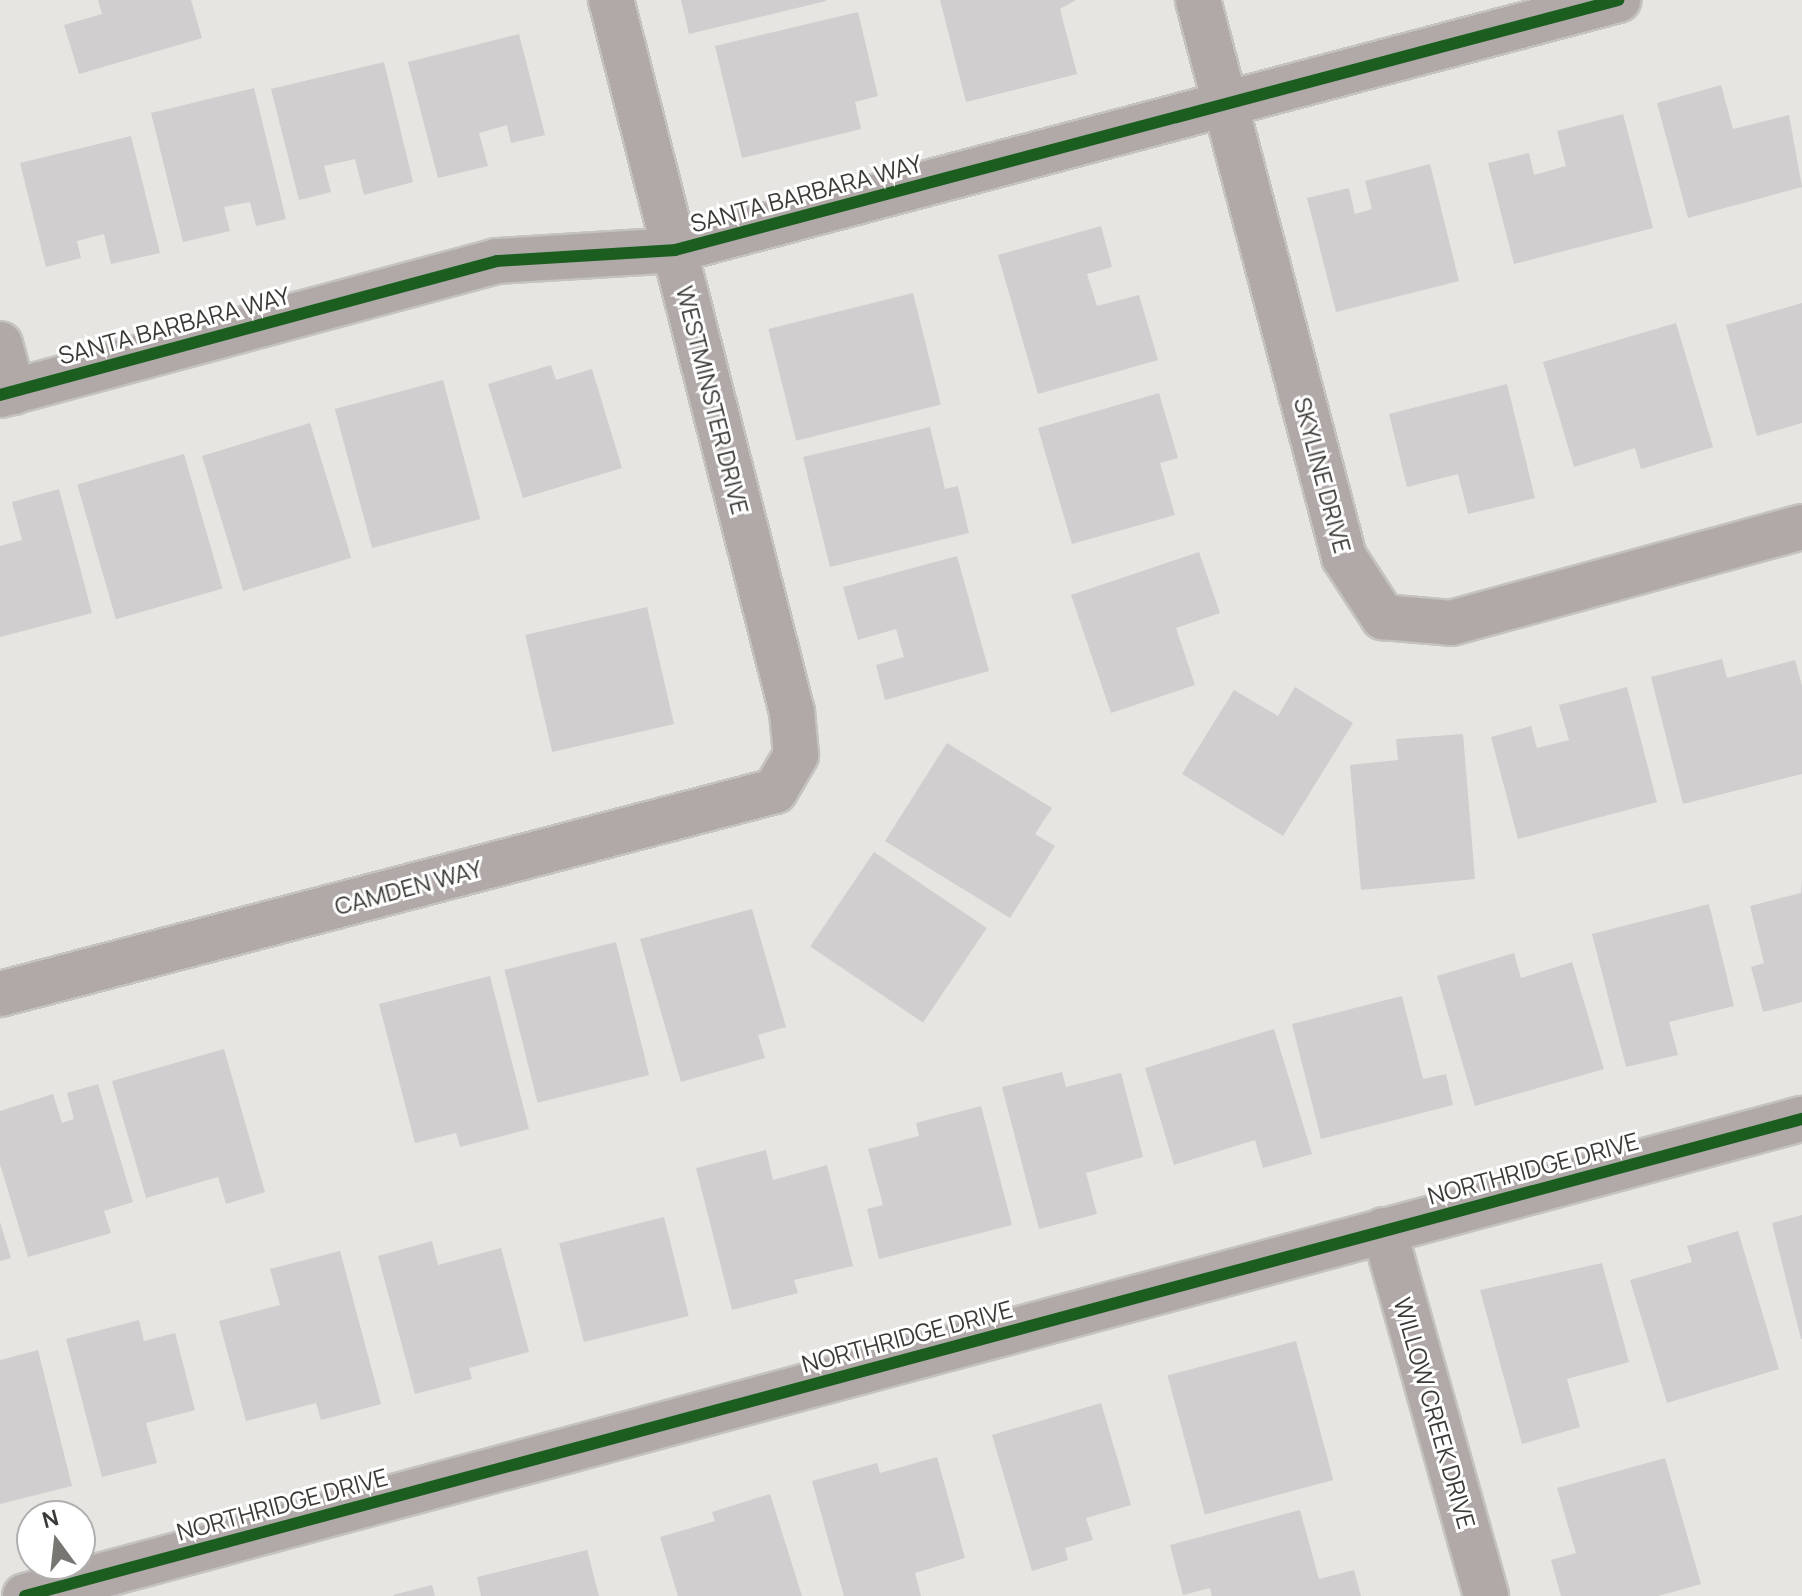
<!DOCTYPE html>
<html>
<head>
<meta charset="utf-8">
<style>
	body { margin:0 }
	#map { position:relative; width:1802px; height:1596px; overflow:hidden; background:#e7e5e1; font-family:Manrope,sans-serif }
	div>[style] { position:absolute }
	.building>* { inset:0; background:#d0cece; transform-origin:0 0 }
	.roads { filter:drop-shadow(2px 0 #c4c3c0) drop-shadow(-2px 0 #c4c3c0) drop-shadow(0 2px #c4c3c0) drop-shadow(0 -2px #c4c3c0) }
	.street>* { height:44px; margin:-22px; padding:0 22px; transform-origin:22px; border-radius:22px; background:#b0a9a8 }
	.cycleway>* { height:12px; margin:-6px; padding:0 6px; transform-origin:6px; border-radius:6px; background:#1b5e20 }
	span { translate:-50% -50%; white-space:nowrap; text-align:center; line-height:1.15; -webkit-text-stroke:6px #fff; paint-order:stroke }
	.street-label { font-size:24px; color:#3b3a37 }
	.north { position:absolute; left:16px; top:1500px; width:80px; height:80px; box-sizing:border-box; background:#fff; border:2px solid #b1b0af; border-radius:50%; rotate:345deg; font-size:22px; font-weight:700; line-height:32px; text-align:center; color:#3b3a37 }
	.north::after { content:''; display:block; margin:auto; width:28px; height:36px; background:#777672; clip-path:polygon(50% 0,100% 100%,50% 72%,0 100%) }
</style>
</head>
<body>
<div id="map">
	<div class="building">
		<i style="clip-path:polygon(98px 0,191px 0,202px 38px,79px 74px,64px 25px,102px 14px)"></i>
		<i style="clip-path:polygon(681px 0,826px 0,826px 1px,689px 34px)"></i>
		<i style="clip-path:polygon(940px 0,1076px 0,1060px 9px,1077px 74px,966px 102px)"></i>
		<i style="clip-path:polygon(858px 12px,878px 96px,855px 102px,861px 129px,742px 158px,715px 46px)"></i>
		<i style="clip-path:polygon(519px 34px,545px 135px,511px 143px,507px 125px,479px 133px,488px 166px,438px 178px,408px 62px)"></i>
		<i style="clip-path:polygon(384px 62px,413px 182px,364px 195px,355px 159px,324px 166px,331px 192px,299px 200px,271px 89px)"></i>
		<i style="clip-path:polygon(1721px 85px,1733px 129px,1789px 115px,1802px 187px,1688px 218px,1657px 103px)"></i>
		<i style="clip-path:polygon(254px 88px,286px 219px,256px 226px,250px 202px,224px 207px,230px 231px,183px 242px,151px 113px)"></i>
		<i style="clip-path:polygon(1623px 114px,1653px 228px,1514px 264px,1488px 163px,1529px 153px,1534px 175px,1566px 166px,1557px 131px)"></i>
		<i style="clip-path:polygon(131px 136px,160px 253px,111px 264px,104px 234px,77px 241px,81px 258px,46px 267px,20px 163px)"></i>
		<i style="clip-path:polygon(1430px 164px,1459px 281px,1336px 312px,1307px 198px,1349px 188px,1355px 214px,1372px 209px,1365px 181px)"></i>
		<i style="clip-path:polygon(1101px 226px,1112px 267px,1087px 274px,1097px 306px,1139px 295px,1158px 360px,1038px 394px,998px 255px)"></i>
		<i style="left:913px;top:293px;width:115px;height:149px;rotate:76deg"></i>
		<i style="clip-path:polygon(1802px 303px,1802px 423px,1757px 436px,1726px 325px)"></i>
		<i style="clip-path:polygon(1676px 323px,1713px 447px,1641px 469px,1635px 448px,1574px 467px,1543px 362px)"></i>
		<i style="clip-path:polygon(551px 365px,556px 380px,592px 369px,622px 468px,523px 498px,488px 384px)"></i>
		<i style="left:443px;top:380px;width:144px;height:112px;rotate:75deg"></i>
		<i style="clip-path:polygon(1507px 384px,1535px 498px,1468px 514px,1458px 474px,1407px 487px,1389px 414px)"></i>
		<i style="clip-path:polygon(1159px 393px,1178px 458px,1160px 463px,1175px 515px,1072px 544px,1038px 428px)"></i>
		<i style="left:310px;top:423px;width:141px;height:113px;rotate:73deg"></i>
		<i style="clip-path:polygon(930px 427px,945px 489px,958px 486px,969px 533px,830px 567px,803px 457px)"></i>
		<i style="left:184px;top:454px;width:140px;height:111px;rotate:74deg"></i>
		<i style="clip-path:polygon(59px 489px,92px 613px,0 637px,0 546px,22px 540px,12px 502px)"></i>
		<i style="clip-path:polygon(1199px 552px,1220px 613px,1176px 628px,1195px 685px,1111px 713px,1071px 595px)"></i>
		<i style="clip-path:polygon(957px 556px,989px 671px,885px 700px,876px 665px,904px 657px,896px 629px,858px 640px,843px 587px)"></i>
		<i style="left:647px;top:607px;width:120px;height:125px;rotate:77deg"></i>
		<i style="clip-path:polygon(1722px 659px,1727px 678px,1795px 660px,1802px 686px,1802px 774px,1683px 804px,1651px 677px)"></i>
		<i style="clip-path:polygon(1295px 687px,1353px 723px,1283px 836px,1182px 774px,1234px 690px,1278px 716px)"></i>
		<i style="clip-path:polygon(1627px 687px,1657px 802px,1518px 839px,1491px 737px,1531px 726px,1537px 748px,1569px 740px,1559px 705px)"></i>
		<i style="clip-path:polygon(1463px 734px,1475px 879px,1361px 890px,1350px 765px,1398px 760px,1396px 739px)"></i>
		<i style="clip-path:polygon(947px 743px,1052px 808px,1035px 834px,1055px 846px,1010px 918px,885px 841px)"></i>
		<i style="left:874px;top:852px;width:136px;height:114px;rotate:34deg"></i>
		<i style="clip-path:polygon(1802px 879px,1802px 1002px,1763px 1012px,1751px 967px,1764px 963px,1750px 906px,1801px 893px)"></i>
		<i style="clip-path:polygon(1709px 904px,1734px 1006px,1669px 1022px,1678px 1055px,1626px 1067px,1592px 934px)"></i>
		<i style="clip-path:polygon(752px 909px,786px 1027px,758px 1035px,765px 1058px,681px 1082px,640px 939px)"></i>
		<i style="left:616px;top:942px;width:137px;height:115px;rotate:76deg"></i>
		<i style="clip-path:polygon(1514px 953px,1521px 978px,1572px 962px,1604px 1069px,1475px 1106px,1437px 976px)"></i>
		<i style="clip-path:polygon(490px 976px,529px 1129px,460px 1147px,456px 1133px,415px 1143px,379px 1004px)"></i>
		<i style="clip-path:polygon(1402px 996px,1423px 1079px,1446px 1074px,1453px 1105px,1321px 1139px,1292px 1024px)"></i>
		<i style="clip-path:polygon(1274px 1029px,1312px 1154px,1263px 1168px,1255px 1140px,1174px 1165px,1145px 1068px)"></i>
		<i style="clip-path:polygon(224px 1049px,265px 1192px,226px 1204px,218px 1177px,146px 1198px,112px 1081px)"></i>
		<i style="clip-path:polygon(1062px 1072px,1066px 1087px,1121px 1073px,1143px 1157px,1086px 1173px,1097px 1214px,1039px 1229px,1002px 1087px)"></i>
		<i style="clip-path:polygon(98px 1084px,133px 1202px,104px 1211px,111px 1233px,28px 1257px,0 1164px,0 1111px,53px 1094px,62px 1123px,74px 1119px,67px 1093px)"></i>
		<i style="clip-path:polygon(981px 1106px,1012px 1225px,879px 1259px,867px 1209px,883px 1205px,868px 1149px,919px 1136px,916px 1123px)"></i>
		<i style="clip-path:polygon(766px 1150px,773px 1180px,827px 1165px,853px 1266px,794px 1280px,798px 1293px,732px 1310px,696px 1168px)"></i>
		<i style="clip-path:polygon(1802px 1215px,1802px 1339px,1801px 1339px,1772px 1223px)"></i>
		<i style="left:664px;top:1217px;width:102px;height:108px;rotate:76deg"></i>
		<i style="clip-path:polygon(0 1222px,11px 1258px,0 1261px)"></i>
		<i style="clip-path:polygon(1738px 1231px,1779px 1369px,1667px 1403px,1630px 1280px,1692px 1262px,1687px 1246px)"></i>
		<i style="clip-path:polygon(432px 1241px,438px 1265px,501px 1248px,529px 1352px,469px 1368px,472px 1379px,415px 1394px,378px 1256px)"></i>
		<i style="clip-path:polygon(340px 1251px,381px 1404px,321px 1420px,316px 1403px,246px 1421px,219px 1321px,280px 1305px,270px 1269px)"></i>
		<i style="clip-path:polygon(1602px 1263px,1629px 1362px,1567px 1379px,1580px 1427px,1522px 1444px,1480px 1290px)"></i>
		<i style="clip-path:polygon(139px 1320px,144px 1341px,175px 1333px,195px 1410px,146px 1423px,157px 1463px,102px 1477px,66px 1339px)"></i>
		<i style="left:1296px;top:1341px;width:144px;height:133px;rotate:75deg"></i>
		<i style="clip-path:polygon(38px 1350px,72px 1486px,0 1504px,0 1360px)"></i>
		<i style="clip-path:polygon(1101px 1403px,1131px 1505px,1086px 1518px,1093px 1540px,1065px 1548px,1068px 1560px,1032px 1571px,992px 1435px)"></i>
		<i style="clip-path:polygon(937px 1457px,965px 1558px,915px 1573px,921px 1596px,844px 1596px,812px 1481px,877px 1463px,880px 1473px)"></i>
		<i style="clip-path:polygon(1665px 1458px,1701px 1584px,1658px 1596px,1561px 1596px,1551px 1560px,1576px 1553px,1557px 1488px)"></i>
		<i style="clip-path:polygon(770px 1494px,802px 1596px,678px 1596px,660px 1537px,715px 1521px,712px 1512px)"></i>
		<i style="clip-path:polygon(1300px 1510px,1319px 1579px,1354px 1570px,1361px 1596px,1212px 1596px,1210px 1588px,1183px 1595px,1170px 1545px)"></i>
		<i style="clip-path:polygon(587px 1550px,599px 1596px,481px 1596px,477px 1577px)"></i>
		<i style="clip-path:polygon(432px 1585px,435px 1596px,394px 1596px,393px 1595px)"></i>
	</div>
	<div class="roads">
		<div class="street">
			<i style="left:1198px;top:0;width:576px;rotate:75.31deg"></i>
			<i style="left:1344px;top:557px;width:72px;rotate:57deg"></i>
			<i style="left:1383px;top:617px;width:68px;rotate:5deg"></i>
			<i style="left:1451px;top:623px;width:364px;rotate:-15.3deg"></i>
			<i style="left:0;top:344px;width:50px;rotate:74.8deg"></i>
			<i style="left:0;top:395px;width:515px;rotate:-15.09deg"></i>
			<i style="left:497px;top:261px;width:178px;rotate:-3.5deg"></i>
			<i style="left:675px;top:250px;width:976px;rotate:-14.85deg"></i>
			<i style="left:0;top:994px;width:801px;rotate:-14.68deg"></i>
			<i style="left:775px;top:791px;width:42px;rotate:-59.7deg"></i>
			<i style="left:796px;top:755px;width:43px;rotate:-95.3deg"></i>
			<i style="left:792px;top:712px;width:735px;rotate:-104.26deg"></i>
			<i style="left:1384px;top:1230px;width:380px;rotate:74.4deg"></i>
			<i style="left:25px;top:1596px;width:1840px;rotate:-15.03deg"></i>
		</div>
	</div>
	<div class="cycleway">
		<i style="left:0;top:395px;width:515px;rotate:-15.09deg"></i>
		<i style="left:497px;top:261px;width:178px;rotate:-3.5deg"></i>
		<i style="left:675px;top:250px;width:976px;rotate:-14.85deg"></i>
		<i style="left:25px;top:1596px;width:1840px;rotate:-15.03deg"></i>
	</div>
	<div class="street-label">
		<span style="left:806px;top:193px;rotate:-15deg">SANTA BARBARA WAY</span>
		<span style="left:174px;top:325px;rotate:-15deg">SANTA BARBARA WAY</span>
		<span style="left:713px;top:400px;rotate:76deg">WESTMINSTER DRIVE</span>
		<span style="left:1323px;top:475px;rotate:75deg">SKYLINE DRIVE</span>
		<span style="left:408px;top:887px;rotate:-15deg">CAMDEN WAY</span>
		<span style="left:1533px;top:1168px;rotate:-15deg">NORTHRIDGE DRIVE</span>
		<span style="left:907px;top:1336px;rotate:-15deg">NORTHRIDGE DRIVE</span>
		<span style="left:1435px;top:1413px;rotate:74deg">WILLOW CREEK DRIVE</span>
		<span style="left:282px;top:1504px;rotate:-15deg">NORTHRIDGE DRIVE</span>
	</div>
	<div class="north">N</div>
</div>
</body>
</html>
